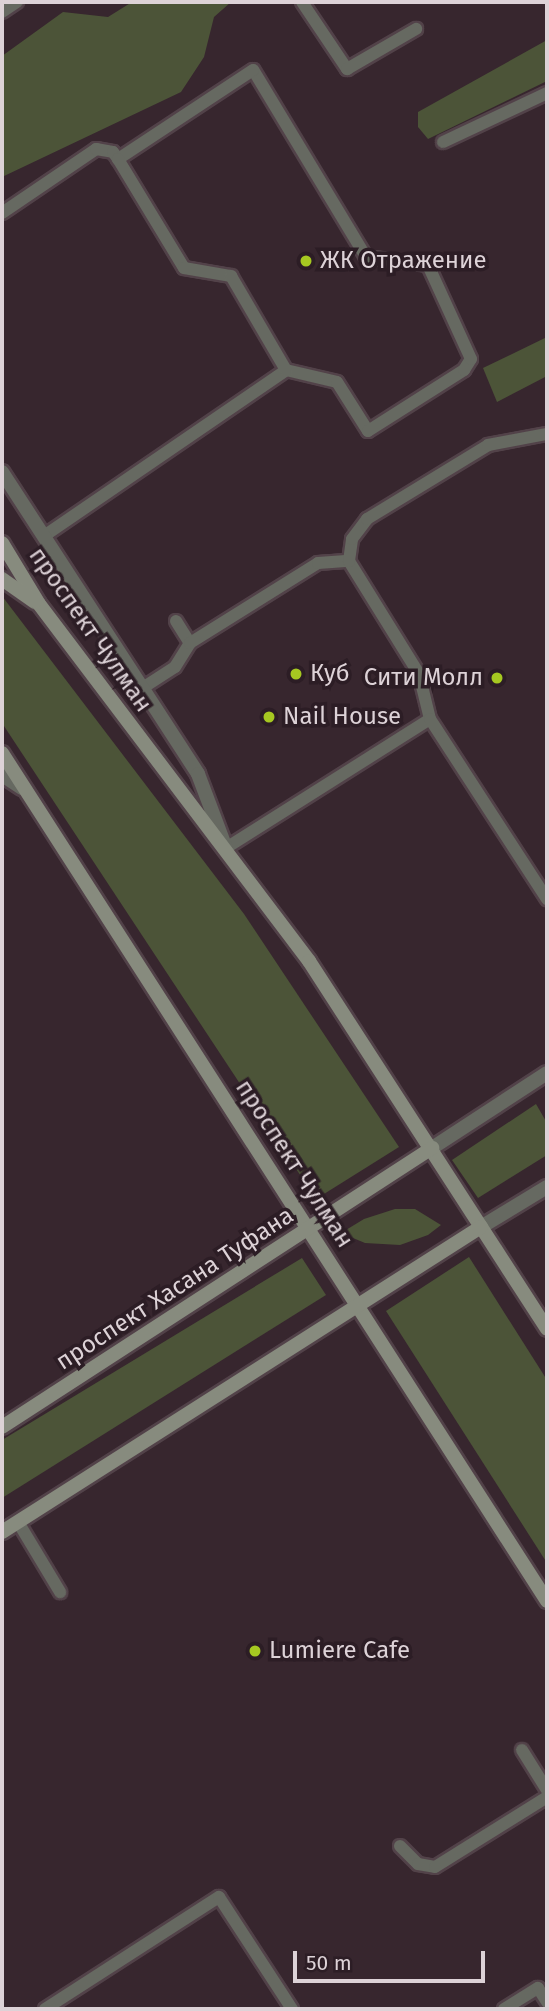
<!DOCTYPE html>
<html>
<head>
<meta charset="utf-8">
<style>
	body { margin:0 }
	#map { position:relative; width:549px; height:2011px; overflow:hidden; background:#37262e; font-family:"Fira Sans",sans-serif }
	div>[style] { position:absolute }
	.green>* { inset:0; background:#4c5438 }
	.roads { filter:drop-shadow(2px 0 #524249) drop-shadow(-2px 0 #524249) drop-shadow(0 2px #524249) drop-shadow(0 -2px #524249) }
	.service>* { height:12px; margin:-6px; padding:0 6px; transform-origin:6px; border-radius:6px; background:#666961 }
	.minor>* { height:14px; margin:-7px; padding:0 7px; transform-origin:7px; border-radius:7px; background:#666961 }
	.tertiary>* { height:14px; margin:-7px; padding:0 7px; transform-origin:7px; border-radius:7px; background:#666961 }
	.secondary>* { height:14px; margin:-7px; padding:0 7px; transform-origin:7px; border-radius:7px; background:#878b7e }
	.dots>* { width:19px; height:19px; translate:-50% -50%; box-sizing:border-box; border:4px solid #2c1d25; border-radius:50% }
	span { translate:-50% -50%; white-space:nowrap; text-align:center; line-height:1.15; -webkit-text-stroke:7px #2c1d25; paint-order:stroke }
	.poi-label { font-size:24px; color:#ddd2d7 }
	.left { translate:0 -50%; text-align:left }
	.right { translate:-100% -50%; text-align:right }
	.street-label { font-size:24px; color:#ddd2d7 }
	.frame { position:absolute; inset:0; border:4px solid #ddd2d7; pointer-events:none }
	.scale { position:absolute; left:293px; top:1951px; width:192px; height:32px; box-sizing:border-box; border:4px solid #ddd2d7; border-top:0; padding-left:9px; font-size:21px; line-height:24px; white-space:nowrap; color:#ddd2d7; -webkit-text-stroke:5px #2c1d25; paint-order:stroke }
</style>
</head>
<body>
<div id="map">
	<div class="green">
		<i style="clip-path:polygon(132px 2px,231px 2px,214px 17px,204px 57px,181px 92px,2px 177px,2px 56px,63px 12px,108px 17px)"></i>
		<i style="clip-path:polygon(547px 40px,547px 81px,428px 139px,418px 127px,418px 112px)"></i>
		<i style="clip-path:polygon(547px 337px,547px 376px,497px 402px,483px 368px)"></i>
		<i style="clip-path:polygon(2px 596px,244px 914px,399px 1147px,316px 1199px,2px 723px)"></i>
		<i style="clip-path:polygon(536px 1104px,547px 1123px,547px 1155px,478px 1198px,452px 1160px)"></i>
		<i style="clip-path:polygon(395px 1209px,415px 1209px,441px 1225px,428px 1235px,400px 1245px,365px 1243px,341px 1233px,364px 1219px)"></i>
		<i style="clip-path:polygon(469px 1257px,547px 1380px,547px 1563px,386px 1311px)"></i>
		<i style="clip-path:polygon(302px 1258px,326px 1295px,2px 1498px,2px 1440px)"></i>
	</div>
	<div class="roads">
		<div class="service">
			<i style="left:302px;top:2px;width:81px;rotate:56.1deg"></i>
			<i style="left:347px;top:69px;width:80px;rotate:-30.1deg"></i>
			<i style="left:2px;top:12px;width:18px;rotate:-34deg"></i>
			<i style="left:443px;top:142px;width:115px;rotate:-25.2deg"></i>
			<i style="left:2px;top:213px;width:114px;rotate:-34.2deg"></i>
			<i style="left:96px;top:149px;width:17px;rotate:10deg"></i>
			<i style="left:113px;top:152px;width:9px;rotate:54deg"></i>
			<i style="left:44px;top:536px;width:293px;rotate:-34.4deg"></i>
			<i style="left:286px;top:370px;width:52px;rotate:13.2deg"></i>
			<i style="left:337px;top:382px;width:58px;rotate:57.7deg"></i>
			<i style="left:368px;top:431px;width:114px;rotate:-32.4deg"></i>
			<i style="left:464px;top:370px;width:13px;rotate:-58deg"></i>
			<i style="left:471px;top:359px;width:103px;rotate:-114.6deg"></i>
			<i style="left:428px;top:265px;width:63px;rotate:-172.6deg"></i>
			<i style="left:366px;top:257px;width:218px;rotate:-121.1deg"></i>
			<i style="left:253px;top:70px;width:162px;rotate:146.6deg"></i>
			<i style="left:118px;top:159px;width:127px;rotate:58.8deg"></i>
			<i style="left:184px;top:268px;width:48px;rotate:9.7deg"></i>
			<i style="left:231px;top:276px;width:109px;rotate:59.7deg"></i>
			<i style="left:176px;top:621px;width:26px;rotate:58deg"></i>
			<i style="left:141px;top:689px;width:40px;rotate:-32.9deg"></i>
			<i style="left:175px;top:667px;width:28px;rotate:-58deg"></i>
			<i style="left:190px;top:643px;width:151px;rotate:-32deg"></i>
			<i style="left:318px;top:563px;width:31px;rotate:-4deg"></i>
			<i style="left:430px;top:719px;width:46px;rotate:-103.7deg"></i>
			<i style="left:419px;top:674px;width:133px;rotate:-121.8deg"></i>
			<i style="left:349px;top:561px;width:22px;rotate:-82deg"></i>
			<i style="left:352px;top:539px;width:25px;rotate:-53deg"></i>
			<i style="left:367px;top:519px;width:142px;rotate:-31.4deg"></i>
			<i style="left:488px;top:445px;width:60px;rotate:-10.6deg"></i>
			<i style="left:226px;top:848px;width:241px;rotate:-32.3deg"></i>
			<i style="left:430px;top:719px;width:215px;rotate:57deg"></i>
			<i style="left:18px;top:1522px;width:82px;rotate:59deg"></i>
			<i style="left:522px;top:1750px;width:47px;rotate:58deg"></i>
			<i style="left:400px;top:1846px;width:25px;rotate:45deg"></i>
			<i style="left:418px;top:1864px;width:17px;rotate:10deg"></i>
			<i style="left:435px;top:1867px;width:132px;rotate:-32deg"></i>
			<i style="left:45px;top:2009px;width:207px;rotate:-32.8deg"></i>
			<i style="left:219px;top:1897px;width:134px;rotate:56.9deg"></i>
			<i style="left:504px;top:2009px;width:40px;rotate:-32deg"></i>
			<i style="left:538px;top:1988px;width:17px;rotate:57deg"></i>
		</div>
		<div class="minor">
			<i style="left:2px;top:472px;width:360px;rotate:57deg"></i>
			<i style="left:198px;top:774px;width:79px;rotate:69.3deg"></i>
			<i style="left:2px;top:775px;width:24px;rotate:33deg"></i>
		</div>
		<div class="tertiary">
			<i style="left:432px;top:1148px;width:137px;rotate:-33.1deg"></i>
			<i style="left:481px;top:1227px;width:77px;rotate:-31.2deg"></i>
		</div>
		<div class="secondary">
			<i style="left:2px;top:543px;width:71px;rotate:58.8deg"></i>
			<i style="left:39px;top:604px;width:448px;rotate:52.9deg"></i>
			<i style="left:309px;top:961px;width:438px;rotate:57.1deg"></i>
			<i style="left:2px;top:579px;width:40px;rotate:34.9deg"></i>
			<i style="left:2px;top:753px;width:1008px;rotate:57.27deg"></i>
			<i style="left:2px;top:1427px;width:513px;rotate:-32.98deg"></i>
			<i style="left:2px;top:1532px;width:568px;rotate:-32.49deg"></i>
		</div>
	</div>
	<div class="dots">
		<i style="left:306px;top:261px;background:#a6c821"></i>
		<i style="left:296px;top:674px;background:#a6c821"></i>
		<i style="left:497px;top:678px;background:#a6c821"></i>
		<i style="left:269px;top:717px;background:#a6c821"></i>
		<i style="left:255px;top:1651px;background:#a6c821"></i>
	</div>
	<div class="poi-label">
		<span class="left" style="left:320px;top:261px">ЖК Отражение</span>
		<span class="left" style="left:310px;top:674px">Куб</span>
		<span class="right" style="left:483px;top:678px">Сити Молл</span>
		<span class="left" style="left:283px;top:717px">Nail House</span>
		<span class="left" style="left:269px;top:1651px">Lumiere Cafe</span>
	</div>
	<div class="street-label">
		<span style="left:90px;top:630px;rotate:55deg">проспект Чулман</span>
		<span style="left:294px;top:1164px;rotate:57deg">проспект Чулман</span>
		<span style="left:175px;top:1289px;rotate:-33deg">проспект Хасана Туфана</span>
	</div>
	<div class="frame"></div>
	<div class="scale">50 m</div>
</div>
</body>
</html>
